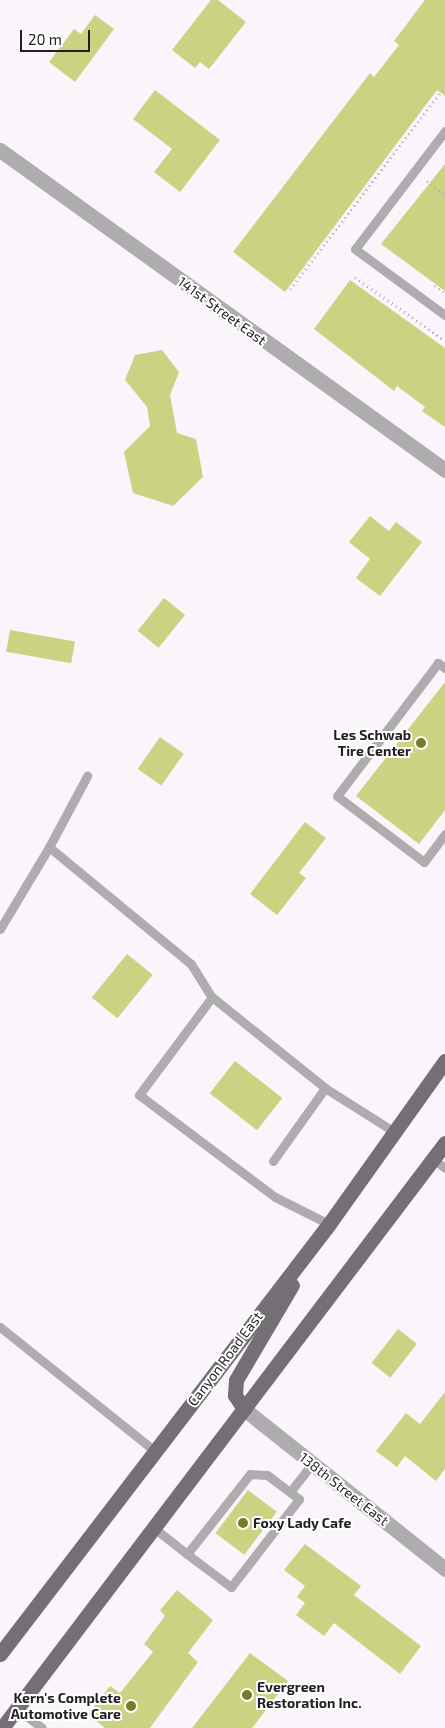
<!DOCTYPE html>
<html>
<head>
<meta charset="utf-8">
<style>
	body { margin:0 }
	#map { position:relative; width:445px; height:1728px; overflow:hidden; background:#faf5fb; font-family:"Exo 2",sans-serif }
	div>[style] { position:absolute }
	.building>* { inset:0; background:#cbd281; transform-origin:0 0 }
	.path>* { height:3px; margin-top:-1.5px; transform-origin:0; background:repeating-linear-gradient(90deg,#b6b2b7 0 1px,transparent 0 5px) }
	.service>* { height:9px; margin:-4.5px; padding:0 4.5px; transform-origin:4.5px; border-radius:4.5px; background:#afacaf }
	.minor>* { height:15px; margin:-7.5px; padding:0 7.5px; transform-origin:7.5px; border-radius:7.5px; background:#afacaf }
	.primary>* { height:15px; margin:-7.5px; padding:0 7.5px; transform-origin:7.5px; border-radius:7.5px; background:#736f74 }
	.dots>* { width:14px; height:14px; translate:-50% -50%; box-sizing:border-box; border:2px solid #fff; border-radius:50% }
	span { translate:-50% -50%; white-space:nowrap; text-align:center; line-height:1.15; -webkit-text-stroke:4px #fff; paint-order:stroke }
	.street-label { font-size:14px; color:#211f21 }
	.poi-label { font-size:14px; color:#211f21; font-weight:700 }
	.right { translate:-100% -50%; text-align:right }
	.left { translate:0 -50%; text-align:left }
	.scale { position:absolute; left:20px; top:30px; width:70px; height:22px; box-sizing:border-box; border:2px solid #211f21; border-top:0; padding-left:6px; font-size:15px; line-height:18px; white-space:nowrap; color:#211f21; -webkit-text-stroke:4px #fff; paint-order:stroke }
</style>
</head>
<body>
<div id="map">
	<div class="building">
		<i style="clip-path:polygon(211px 0,218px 0,246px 22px,209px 69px,200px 62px,195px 68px,172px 50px)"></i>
		<i style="clip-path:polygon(425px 0,445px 0,445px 96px,437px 90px,285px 292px,233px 252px,370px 73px,374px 77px,399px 45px,394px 41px)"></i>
		<i style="clip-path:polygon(95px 15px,114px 29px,75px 82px,49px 62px,74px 29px,81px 34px)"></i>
		<i style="clip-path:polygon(155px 90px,220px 140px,180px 192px,154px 172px,172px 149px,133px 119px)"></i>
		<i style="clip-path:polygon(445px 164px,445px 291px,381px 244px)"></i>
		<i style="clip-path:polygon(350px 280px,445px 348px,445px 427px,422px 411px,425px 407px,397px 386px,394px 391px,314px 329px)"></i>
		<i style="clip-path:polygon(162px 350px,179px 372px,170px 395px,177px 433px,196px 439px,203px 477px,173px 506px,133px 493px,124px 452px,150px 426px,147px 407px,125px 380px,135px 355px)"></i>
		<i style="clip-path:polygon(370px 516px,389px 531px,396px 522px,422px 542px,380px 596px,356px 578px,370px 559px,349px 542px)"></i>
		<i style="left:164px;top:598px;width:27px;height:42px;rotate:39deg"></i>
		<i style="left:10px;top:630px;width:66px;height:22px;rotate:10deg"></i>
		<i style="clip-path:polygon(445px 682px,445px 810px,419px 844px,356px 796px)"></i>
		<i style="left:160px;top:737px;width:29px;height:39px;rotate:35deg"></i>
		<i style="clip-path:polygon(305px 822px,326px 838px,299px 873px,306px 878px,277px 915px,250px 894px)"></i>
		<i style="left:127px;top:954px;width:33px;height:56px;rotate:39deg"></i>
		<i style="left:235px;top:1061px;width:60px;height:41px;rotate:38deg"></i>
		<i style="left:398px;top:1329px;width:24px;height:43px;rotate:38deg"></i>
		<i style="clip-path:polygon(445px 1392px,445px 1469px,436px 1481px,405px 1456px,397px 1467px,376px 1451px,406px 1413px,420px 1424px)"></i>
		<i style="left:248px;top:1490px;width:36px;height:54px;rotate:37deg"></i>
		<i style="clip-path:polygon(305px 1544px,361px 1586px,354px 1595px,421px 1646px,400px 1674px,334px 1623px,324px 1636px,296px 1615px,305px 1603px,297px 1597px,305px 1586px,284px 1570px)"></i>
		<i style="clip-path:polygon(177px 1590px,213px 1620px,188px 1653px,198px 1662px,150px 1728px,105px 1728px,88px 1714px,110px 1686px,120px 1693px,153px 1652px,144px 1644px,165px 1616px,160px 1610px)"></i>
		<i style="clip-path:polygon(250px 1653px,288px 1681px,252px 1728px,192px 1728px)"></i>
	</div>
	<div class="path">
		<i style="left:427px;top:181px;width:22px;rotate:36deg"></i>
		<i style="left:355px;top:277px;width:110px;rotate:35.4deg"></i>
		<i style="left:435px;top:285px;width:12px;rotate:35deg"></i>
		<i style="left:290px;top:289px;width:255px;rotate:-52.5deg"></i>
	</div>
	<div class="service">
		<i style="left:445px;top:131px;width:148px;rotate:127.3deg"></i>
		<i style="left:355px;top:249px;width:112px;rotate:36.3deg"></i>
		<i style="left:445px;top:668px;width:9px;rotate:-144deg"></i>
		<i style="left:438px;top:663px;width:167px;rotate:127.2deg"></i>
		<i style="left:337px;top:796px;width:109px;rotate:37.2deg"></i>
		<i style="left:424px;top:862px;width:35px;rotate:-53deg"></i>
		<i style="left:49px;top:847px;width:81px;rotate:-61.8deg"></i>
		<i style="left:0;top:929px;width:96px;rotate:-59.1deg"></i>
		<i style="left:49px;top:847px;width:184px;rotate:39.5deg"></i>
		<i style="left:191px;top:964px;width:39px;rotate:58deg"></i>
		<i style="left:433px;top:1159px;width:15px;rotate:37deg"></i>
		<i style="left:273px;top:1161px;width:90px;rotate:-54.5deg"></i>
		<i style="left:329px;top:1224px;width:60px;rotate:-153.4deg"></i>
		<i style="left:275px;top:1197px;width:170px;rotate:-143.1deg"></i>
		<i style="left:139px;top:1095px;width:122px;rotate:-53.3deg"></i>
		<i style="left:212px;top:997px;width:145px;rotate:38.8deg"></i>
		<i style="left:325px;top:1088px;width:80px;rotate:32.3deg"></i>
		<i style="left:0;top:1327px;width:198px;rotate:38.7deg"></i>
		<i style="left:290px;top:1492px;width:36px;rotate:-52deg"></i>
		<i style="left:154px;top:1528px;width:42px;rotate:38.2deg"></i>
		<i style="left:187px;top:1554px;width:55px;rotate:36.9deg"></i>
		<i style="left:231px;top:1587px;width:111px;rotate:-52.3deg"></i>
		<i style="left:299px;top:1499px;width:40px;rotate:-143deg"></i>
		<i style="left:267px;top:1475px;width:17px;rotate:-177deg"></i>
		<i style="left:250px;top:1474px;width:102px;rotate:128.2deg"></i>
		<i style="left:17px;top:1709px;width:31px;rotate:37deg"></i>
	</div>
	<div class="minor">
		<i style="left:0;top:150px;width:548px;rotate:35.72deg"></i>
		<i style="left:244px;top:1409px;width:257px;rotate:38.5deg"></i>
	</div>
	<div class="primary">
		<i style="left:244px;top:1409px;width:17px;rotate:-123deg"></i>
		<i style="left:235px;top:1395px;width:15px;rotate:-86deg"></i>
		<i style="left:236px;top:1380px;width:110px;rotate:-59.5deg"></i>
		<i style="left:0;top:1654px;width:541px;rotate:-52.58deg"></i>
		<i style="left:329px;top:1224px;width:200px;rotate:-54.6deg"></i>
		<i style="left:2px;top:1728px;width:734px;rotate:-52.86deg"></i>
	</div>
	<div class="dots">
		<i style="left:421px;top:743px;background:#777c26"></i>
		<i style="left:243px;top:1523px;background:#777c26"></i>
		<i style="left:247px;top:1695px;background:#777c26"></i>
		<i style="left:131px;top:1706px;background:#777c26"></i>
	</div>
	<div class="street-label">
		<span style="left:222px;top:311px;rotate:36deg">141st Street East</span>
		<span style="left:225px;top:1359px;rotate:-53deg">Canyon Road East</span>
		<span style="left:344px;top:1489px;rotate:38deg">138th Street East</span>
	</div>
	<div class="poi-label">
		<span class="right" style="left:411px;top:743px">Les Schwab<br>Tire Center</span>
		<span class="left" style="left:253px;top:1523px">Foxy Lady Cafe</span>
		<span class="left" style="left:257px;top:1695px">Evergreen<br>Restoration Inc.</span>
		<span class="right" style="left:121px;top:1706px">Kern's Complete<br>Automotive Care</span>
	</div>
	<div class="scale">20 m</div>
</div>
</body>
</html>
